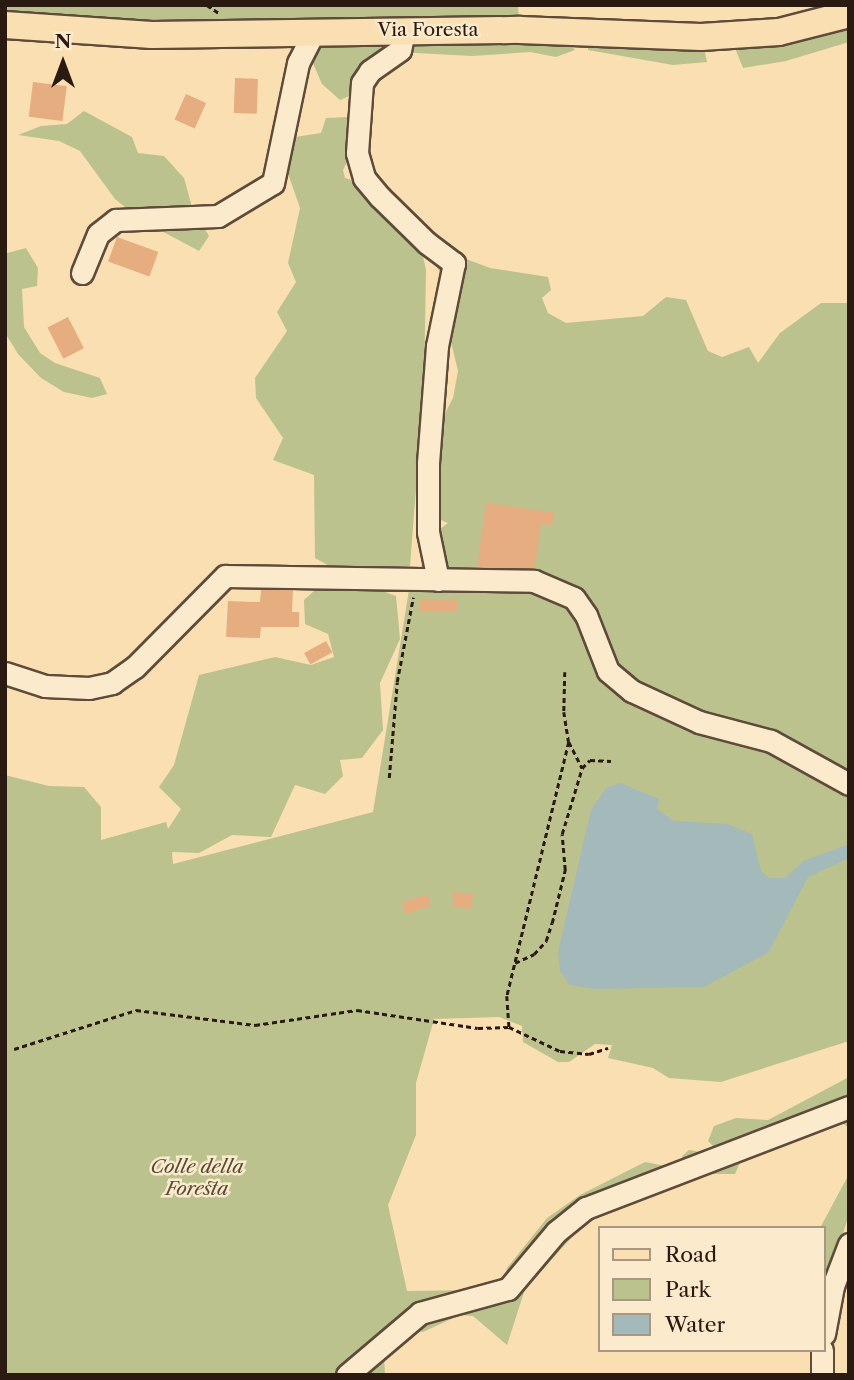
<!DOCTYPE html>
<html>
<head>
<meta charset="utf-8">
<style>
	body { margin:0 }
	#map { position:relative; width:854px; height:1380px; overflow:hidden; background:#fadfb2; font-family:"Libre Caslon Text",serif }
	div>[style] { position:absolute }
	.green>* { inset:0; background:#bbc28e }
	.water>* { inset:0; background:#a4b9b9 }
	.building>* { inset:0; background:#e6ad80; transform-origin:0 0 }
	.path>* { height:2.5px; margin-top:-1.25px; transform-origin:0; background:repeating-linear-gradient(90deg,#2a1a12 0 5px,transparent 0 8.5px) }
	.roads { filter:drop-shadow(2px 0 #5e4b3a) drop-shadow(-2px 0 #5e4b3a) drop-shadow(0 2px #5e4b3a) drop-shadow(0 -2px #5e4b3a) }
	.minor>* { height:21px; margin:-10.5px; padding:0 10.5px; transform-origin:10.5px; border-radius:10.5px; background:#fceacd }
	.major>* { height:26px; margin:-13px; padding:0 13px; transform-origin:13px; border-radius:13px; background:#fadfb2 }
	span { translate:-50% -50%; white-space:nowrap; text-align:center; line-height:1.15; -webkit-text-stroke:5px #fceacd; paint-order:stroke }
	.street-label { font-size:19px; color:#2a1a12 }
	.park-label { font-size:19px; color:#564c37; font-style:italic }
	.frame { position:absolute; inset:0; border:7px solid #2a1a12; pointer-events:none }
	.legend { position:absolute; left:598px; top:1226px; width:228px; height:126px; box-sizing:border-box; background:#fceacd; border:2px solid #a89782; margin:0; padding:9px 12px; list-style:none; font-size:21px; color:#2a1a12 }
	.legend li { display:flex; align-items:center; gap:14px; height:35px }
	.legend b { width:35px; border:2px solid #a89782 }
	.north { position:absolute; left:28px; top:28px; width:70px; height:70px; -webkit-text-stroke:5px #fceacd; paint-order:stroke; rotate:0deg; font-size:19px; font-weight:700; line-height:28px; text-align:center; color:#2a1a12 }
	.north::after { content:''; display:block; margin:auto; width:24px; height:32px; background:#2a1a12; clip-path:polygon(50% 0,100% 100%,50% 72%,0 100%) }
</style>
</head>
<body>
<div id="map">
	<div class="green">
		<i style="clip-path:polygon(5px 5px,518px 5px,519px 23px,280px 24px,8px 17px)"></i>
		<i style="clip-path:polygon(849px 21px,849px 42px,786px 61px,743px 68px,735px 48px,739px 41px)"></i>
		<i style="clip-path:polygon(561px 33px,575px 50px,556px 57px,530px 52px,472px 56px,379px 51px,363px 64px,354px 94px,340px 100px,322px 84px,312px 61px,300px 51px,281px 46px)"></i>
		<i style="clip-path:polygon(588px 38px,704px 48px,707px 62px,673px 65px,588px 50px)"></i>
		<i style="clip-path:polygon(84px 111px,132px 137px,138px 153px,164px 156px,184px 178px,192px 207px,209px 236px,199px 251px,141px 220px,115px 199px,80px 151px,59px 141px,18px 135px,41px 126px,67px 124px)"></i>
		<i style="clip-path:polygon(348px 117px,351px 154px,343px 170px,345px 178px,358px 182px,420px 243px,426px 270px,424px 386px,410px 566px,331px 567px,315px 558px,314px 475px,273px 460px,283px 438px,256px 398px,255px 378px,287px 331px,277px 312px,296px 282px,288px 263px,300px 208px,283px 159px,295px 137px,321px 133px,326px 118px)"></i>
		<i style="clip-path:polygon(442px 244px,458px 256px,490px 268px,548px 277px,551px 290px,542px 298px,548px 313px,566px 323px,643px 316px,666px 297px,686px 300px,708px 351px,722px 357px,749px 347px,758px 363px,780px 333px,821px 303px,849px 303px,849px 1041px,721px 1082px,669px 1078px,653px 1068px,608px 1058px,612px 1045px,595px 1044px,569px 1062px,558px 1062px,523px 1042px,522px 1026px,499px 1017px,434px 1019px,416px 1083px,416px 1135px,388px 1205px,407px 1291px,479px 1290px,502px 1284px,507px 1268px,547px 1218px,580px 1195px,645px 1162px,666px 1166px,591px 1216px,525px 1289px,507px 1345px,473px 1316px,460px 1315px,423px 1332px,388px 1325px,383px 1339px,385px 1375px,5px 1375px,5px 775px,49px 786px,84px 787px,101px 807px,101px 840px,166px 822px,168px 829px,181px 809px,159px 787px,174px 765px,199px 675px,275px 657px,311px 665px,334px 657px,328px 634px,305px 624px,304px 600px,324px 582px,361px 583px,396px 596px,400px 639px,380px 683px,383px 730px,362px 758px,340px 760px,343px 776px,325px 794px,295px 785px,271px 837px,232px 835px,199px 853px,172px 852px,173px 864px,373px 812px,409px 590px,440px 529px,448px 523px,441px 520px,430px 492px,437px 429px,453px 398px,458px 371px,447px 325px,451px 292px,434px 262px)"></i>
		<i style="clip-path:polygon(26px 248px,38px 268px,37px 286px,22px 289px,24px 327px,40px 353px,55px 363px,100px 378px,107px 394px,92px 398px,64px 392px,41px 378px,18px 354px,7px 336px,7px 253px)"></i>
		<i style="clip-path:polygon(849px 1077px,849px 1128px,831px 1115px,811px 1132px,779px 1146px,762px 1134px,745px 1151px,735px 1174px,686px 1174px,682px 1156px,689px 1150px,711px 1154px,713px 1146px,708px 1141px,714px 1126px,736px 1118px,768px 1120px)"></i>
		<i style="clip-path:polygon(849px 1174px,849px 1215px,824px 1292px,824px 1228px,820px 1228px)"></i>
	</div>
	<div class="water">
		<i style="clip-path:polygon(620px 783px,659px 799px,657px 809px,674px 821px,727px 824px,752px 834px,761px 871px,769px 878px,785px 878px,803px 861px,849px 844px,849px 858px,808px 877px,769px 952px,704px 987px,594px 989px,570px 985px,560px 971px,558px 952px,591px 810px,606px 788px)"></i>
	</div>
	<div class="building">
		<i style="left:235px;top:78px;width:23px;height:35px;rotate:2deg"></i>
		<i style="left:33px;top:82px;width:34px;height:35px;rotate:7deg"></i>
		<i style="left:186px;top:94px;width:22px;height:28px;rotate:24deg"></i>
		<i style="left:117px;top:237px;width:44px;height:26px;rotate:20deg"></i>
		<i style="left:68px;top:317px;width:35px;height:23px;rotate:63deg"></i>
		<i style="clip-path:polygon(486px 503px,554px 512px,552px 525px,541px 524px,535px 568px,477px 567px)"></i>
		<i style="clip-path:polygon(261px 590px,293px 590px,292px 612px,299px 612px,299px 627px,261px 627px,260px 638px,226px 637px,228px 601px,260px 602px)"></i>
		<i style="left:457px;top:599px;width:12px;height:37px;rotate:90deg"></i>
		<i style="left:326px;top:641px;width:13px;height:25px;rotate:61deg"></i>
		<i style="left:454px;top:892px;width:19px;height:15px;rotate:6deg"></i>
		<i style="left:427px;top:894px;width:12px;height:27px;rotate:70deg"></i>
	</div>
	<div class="path">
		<i style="left:207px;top:5px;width:14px;rotate:34deg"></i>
		<i style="left:565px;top:672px;width:40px;rotate:91.4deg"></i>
		<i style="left:564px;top:712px;width:30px;rotate:81deg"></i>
		<i style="left:569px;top:742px;width:29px;rotate:63deg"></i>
		<i style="left:569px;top:742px;width:261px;rotate:103.7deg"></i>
		<i style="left:507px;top:996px;width:31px;rotate:86deg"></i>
		<i style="left:509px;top:1027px;width:56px;rotate:25.2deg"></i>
		<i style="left:560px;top:1051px;width:29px;rotate:6deg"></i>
		<i style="left:589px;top:1054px;width:20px;rotate:-18deg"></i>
		<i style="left:389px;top:778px;width:96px;rotate:-85.2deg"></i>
		<i style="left:397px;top:682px;width:86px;rotate:-79.2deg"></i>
		<i style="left:515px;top:963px;width:21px;rotate:-25deg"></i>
		<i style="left:534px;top:954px;width:18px;rotate:-47deg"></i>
		<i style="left:546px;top:941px;width:19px;rotate:-72deg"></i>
		<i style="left:552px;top:923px;width:55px;rotate:-76.2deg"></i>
		<i style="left:565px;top:870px;width:36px;rotate:-95deg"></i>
		<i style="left:562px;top:834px;width:69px;rotate:-73.1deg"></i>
		<i style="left:582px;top:768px;width:11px;rotate:-45deg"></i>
		<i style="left:590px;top:760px;width:21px;rotate:3deg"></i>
		<i style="left:14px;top:1049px;width:128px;rotate:-17.7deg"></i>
		<i style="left:136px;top:1010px;width:120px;rotate:7.2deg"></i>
		<i style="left:255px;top:1025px;width:103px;rotate:-8.4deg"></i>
		<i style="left:357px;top:1010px;width:122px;rotate:8.5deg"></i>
		<i style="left:478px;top:1028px;width:31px;rotate:-2deg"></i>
	</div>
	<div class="roads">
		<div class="minor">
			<i style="left:404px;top:30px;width:20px;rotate:101deg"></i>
			<i style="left:400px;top:50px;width:37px;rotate:145deg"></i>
			<i style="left:370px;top:71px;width:14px;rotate:124deg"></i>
			<i style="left:362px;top:83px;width:70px;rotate:94.1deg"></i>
			<i style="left:357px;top:153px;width:26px;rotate:74deg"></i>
			<i style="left:364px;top:178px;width:25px;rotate:50deg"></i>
			<i style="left:380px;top:197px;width:66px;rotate:44.4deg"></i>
			<i style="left:427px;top:243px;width:34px;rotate:37deg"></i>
			<i style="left:454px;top:263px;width:85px;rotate:101.6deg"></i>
			<i style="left:437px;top:346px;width:117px;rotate:94.4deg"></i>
			<i style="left:428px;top:463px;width:69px;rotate:90deg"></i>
			<i style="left:428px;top:532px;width:49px;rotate:78.2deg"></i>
			<i style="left:82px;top:273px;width:42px;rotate:-67.7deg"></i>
			<i style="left:98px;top:234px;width:23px;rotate:-38deg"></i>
			<i style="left:116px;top:220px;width:102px;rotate:-2.2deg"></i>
			<i style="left:218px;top:216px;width:64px;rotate:-31deg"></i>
			<i style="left:273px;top:183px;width:123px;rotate:-78.2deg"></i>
			<i style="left:298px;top:63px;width:36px;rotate:-63deg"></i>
			<i style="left:5px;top:673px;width:42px;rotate:18deg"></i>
			<i style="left:45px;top:686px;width:44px;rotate:2.6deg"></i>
			<i style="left:89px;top:688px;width:24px;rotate:-12deg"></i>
			<i style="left:112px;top:683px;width:28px;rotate:-35deg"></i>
			<i style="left:135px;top:667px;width:128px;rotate:-45.3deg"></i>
			<i style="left:225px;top:576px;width:309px;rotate:0.9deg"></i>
			<i style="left:534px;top:581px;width:43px;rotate:23deg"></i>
			<i style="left:574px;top:598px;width:21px;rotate:55deg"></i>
			<i style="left:586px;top:615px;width:60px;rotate:68.6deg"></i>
			<i style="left:608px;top:671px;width:31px;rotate:40deg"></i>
			<i style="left:632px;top:691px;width:74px;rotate:24.8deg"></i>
			<i style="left:699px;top:722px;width:74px;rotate:14.8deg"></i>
			<i style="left:771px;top:741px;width:89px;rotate:28.9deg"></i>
			<i style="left:824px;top:1334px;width:49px;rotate:-79.4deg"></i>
			<i style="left:833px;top:1286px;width:45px;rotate:-69.1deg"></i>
			<i style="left:347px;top:1375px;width:96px;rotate:-40.3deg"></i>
			<i style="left:420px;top:1313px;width:91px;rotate:-15.3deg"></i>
			<i style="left:508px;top:1289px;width:75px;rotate:-49.9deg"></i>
			<i style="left:556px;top:1232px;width:38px;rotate:-39deg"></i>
			<i style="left:586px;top:1208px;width:282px;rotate:-21deg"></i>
			<i style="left:822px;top:1375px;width:25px;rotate:-90deg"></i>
		</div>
		<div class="major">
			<i style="left:5px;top:25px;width:147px;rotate:3.9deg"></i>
			<i style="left:152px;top:35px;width:368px;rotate:-0.8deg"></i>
			<i style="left:520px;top:30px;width:181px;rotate:2.2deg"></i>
			<i style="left:701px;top:37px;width:78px;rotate:-3.7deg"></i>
			<i style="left:779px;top:32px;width:72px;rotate:-14.4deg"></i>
		</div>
	</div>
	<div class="street-label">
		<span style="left:428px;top:30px">Via Foresta</span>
	</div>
	<div class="park-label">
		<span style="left:197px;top:1178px">Colle della<br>Foresta</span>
	</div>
	<div class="frame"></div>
	<ul class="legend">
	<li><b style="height:9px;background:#fadfb2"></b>Road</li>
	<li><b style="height:19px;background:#bbc28e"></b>Park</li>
	<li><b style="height:19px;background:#a4b9b9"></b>Water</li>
	</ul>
	<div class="north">N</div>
</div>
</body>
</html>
